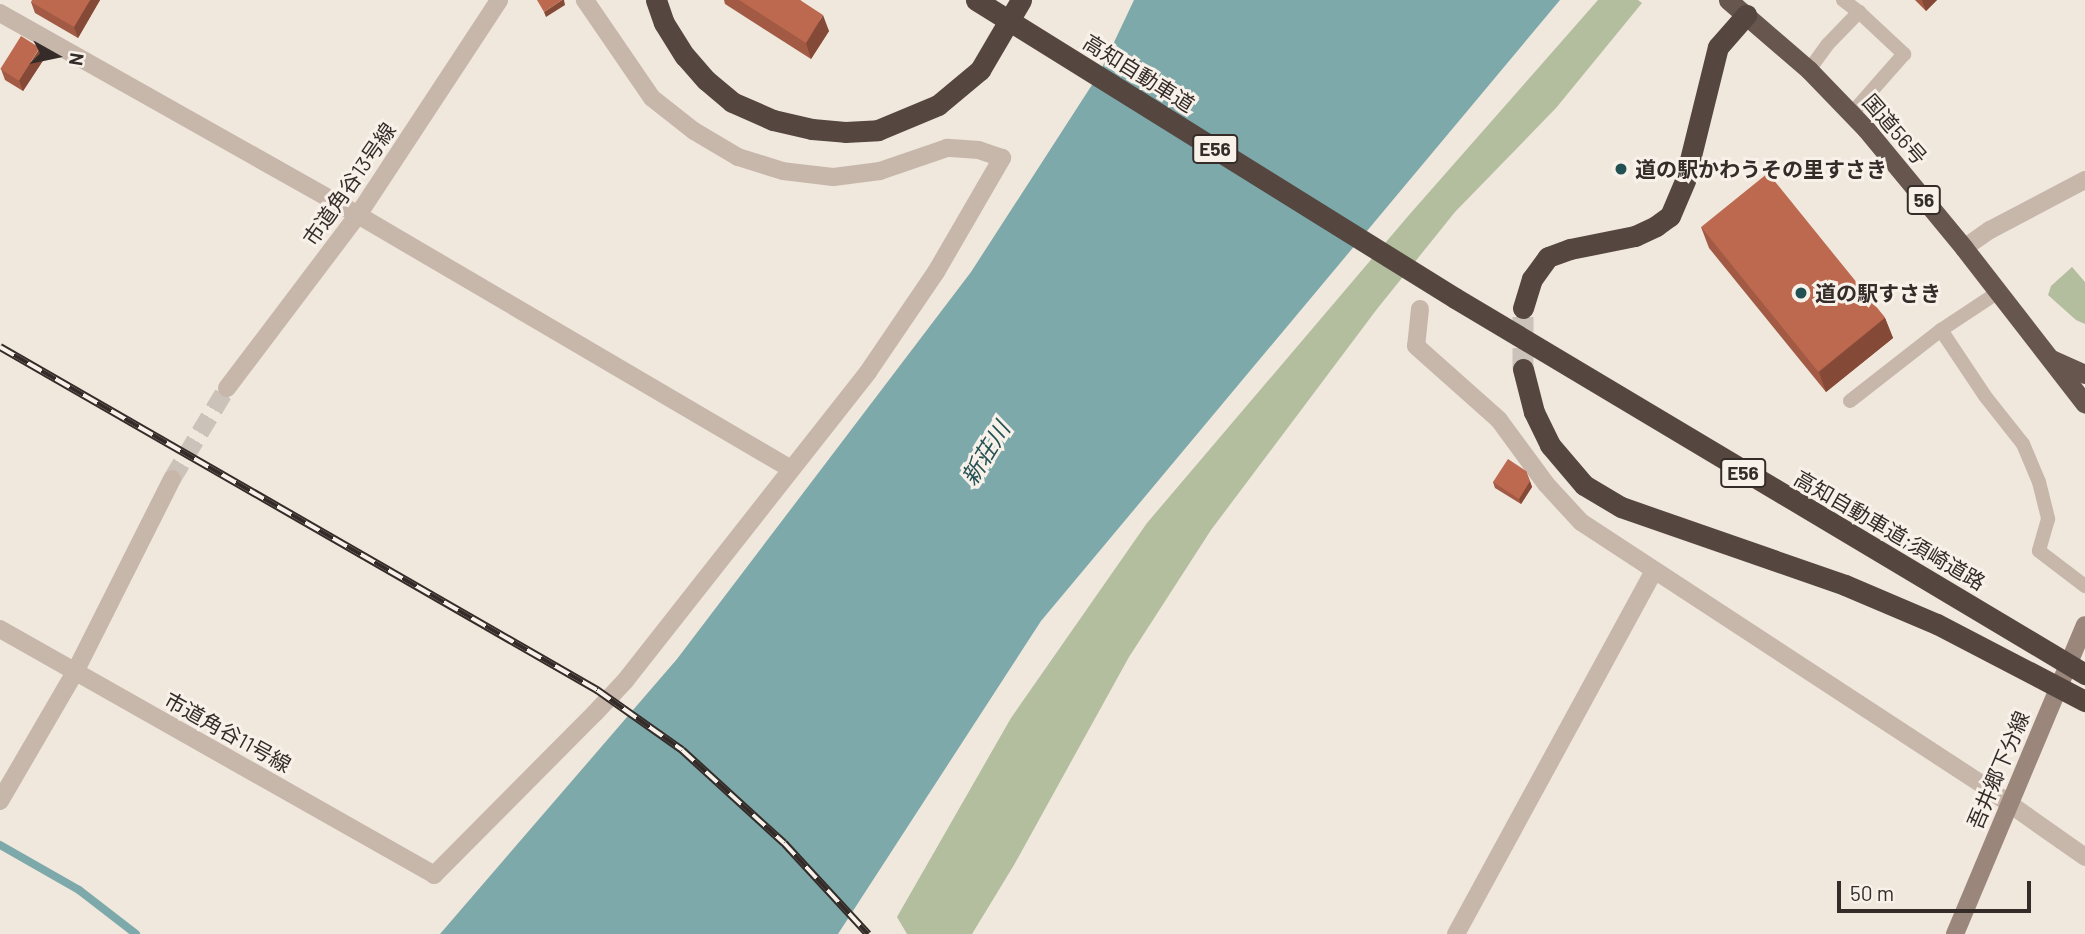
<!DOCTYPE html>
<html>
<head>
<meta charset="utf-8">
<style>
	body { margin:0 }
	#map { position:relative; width:2085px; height:934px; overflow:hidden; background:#f0e7dd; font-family:Barlow,"Noto Sans JP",sans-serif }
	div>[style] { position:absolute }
	.green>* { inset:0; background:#b3be9e }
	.water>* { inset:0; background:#7ea9ab }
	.stream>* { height:8px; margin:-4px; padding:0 4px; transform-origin:4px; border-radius:4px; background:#7ea9ab }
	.minor-tunnel>* { height:18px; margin-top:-9px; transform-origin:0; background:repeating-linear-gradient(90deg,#cbc2b9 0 18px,transparent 0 27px) }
	.motorway-tunnel>* { height:21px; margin-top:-10.5px; transform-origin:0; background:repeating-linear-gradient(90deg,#cbc2b9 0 21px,transparent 0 31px) }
	.service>* { height:14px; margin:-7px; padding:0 7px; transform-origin:7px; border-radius:7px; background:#c7b7aa }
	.minor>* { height:18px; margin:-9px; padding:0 9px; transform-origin:9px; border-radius:9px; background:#c7b7aa }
	.secondary>* { height:18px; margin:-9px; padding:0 9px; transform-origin:9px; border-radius:9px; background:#9a867b }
	.trunk>* { height:19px; margin:-9.5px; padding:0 9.5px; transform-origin:9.5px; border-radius:9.5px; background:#66564e }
	.motorway>* { height:21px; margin:-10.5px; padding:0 10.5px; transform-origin:10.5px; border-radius:10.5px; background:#554740 }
	.rail>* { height:8px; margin-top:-4px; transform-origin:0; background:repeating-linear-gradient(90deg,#f8f1e9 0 16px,#352c29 0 32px); box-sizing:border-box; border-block:2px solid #352c29 }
	.wall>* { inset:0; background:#a25a44 }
	.shaded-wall>* { inset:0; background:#844a37 }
	.building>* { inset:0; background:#bc694f; transform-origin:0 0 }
	.dots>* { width:19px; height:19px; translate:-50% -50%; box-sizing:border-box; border:4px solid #f8f1e9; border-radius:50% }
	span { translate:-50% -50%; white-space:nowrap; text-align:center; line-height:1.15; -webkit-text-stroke:6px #f8f1e9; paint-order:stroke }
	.shield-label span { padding:2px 5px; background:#f8f1e9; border:2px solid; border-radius:5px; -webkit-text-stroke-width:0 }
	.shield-label { font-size:19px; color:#352c29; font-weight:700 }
	.street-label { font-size:21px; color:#352c29 }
	.poi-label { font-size:21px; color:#352c29; font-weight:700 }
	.left { translate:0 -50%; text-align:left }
	.water-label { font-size:23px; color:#225053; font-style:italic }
	.north { position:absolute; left:21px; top:21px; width:70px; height:70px; -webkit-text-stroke:5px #f8f1e9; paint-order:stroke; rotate:99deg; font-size:19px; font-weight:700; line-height:28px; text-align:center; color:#352c29 }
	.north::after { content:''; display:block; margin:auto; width:24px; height:32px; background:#352c29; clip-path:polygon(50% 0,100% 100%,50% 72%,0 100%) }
	.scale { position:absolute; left:1837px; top:881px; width:194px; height:32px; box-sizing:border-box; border:4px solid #352c29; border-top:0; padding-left:9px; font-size:21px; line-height:24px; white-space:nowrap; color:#352c29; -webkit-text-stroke:5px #f8f1e9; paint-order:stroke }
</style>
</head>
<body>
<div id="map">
	<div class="green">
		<i style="clip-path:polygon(1598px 0,1638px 0,1642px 3px,1556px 108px,1455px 212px,1377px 309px,1211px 530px,1129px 657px,1014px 865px,972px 934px,907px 934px,897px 917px,1011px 718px,1147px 523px,1409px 215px)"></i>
		<i style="clip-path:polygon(2072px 267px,2085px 282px,2085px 324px,2076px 320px,2048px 295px,2051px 286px)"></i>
	</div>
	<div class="water">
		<i style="clip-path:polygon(1134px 0,1560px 0,1041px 621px,838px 934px,440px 934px,677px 659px,971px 272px,1099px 74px)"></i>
	</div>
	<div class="stream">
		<i style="left:0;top:845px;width:91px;rotate:29.7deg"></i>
		<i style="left:79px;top:890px;width:72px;rotate:37.7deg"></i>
	</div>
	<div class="minor-tunnel">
		<i style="left:172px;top:479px;width:106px;rotate:-58.9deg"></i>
	</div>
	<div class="motorway-tunnel">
		<i style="left:1523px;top:369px;width:61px;rotate:-90deg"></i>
	</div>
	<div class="service">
		<i style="left:1843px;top:0;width:20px;rotate:37deg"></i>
		<i style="left:1809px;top:70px;width:32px;rotate:-54deg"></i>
		<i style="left:1828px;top:44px;width:45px;rotate:-45.9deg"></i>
		<i style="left:1859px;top:12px;width:62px;rotate:43deg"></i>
		<i style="left:1904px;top:54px;width:79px;rotate:131.4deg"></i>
		<i style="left:1941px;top:330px;width:79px;rotate:56.3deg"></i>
		<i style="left:1985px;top:396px;width:61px;rotate:51.6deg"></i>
		<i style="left:2023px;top:444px;width:41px;rotate:67.2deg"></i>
		<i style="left:2039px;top:482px;width:38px;rotate:76deg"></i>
		<i style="left:2048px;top:519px;width:33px;rotate:106deg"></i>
		<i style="left:2039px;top:551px;width:58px;rotate:37.3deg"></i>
		<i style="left:1850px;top:401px;width:115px;rotate:-38deg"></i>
		<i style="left:1941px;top:330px;width:67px;rotate:-33.5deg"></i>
	</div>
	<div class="minor">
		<i style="left:0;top:13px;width:411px;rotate:29.4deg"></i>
		<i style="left:358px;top:215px;width:502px;rotate:30.4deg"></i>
		<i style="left:1964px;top:248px;width:32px;rotate:-35deg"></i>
		<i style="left:1990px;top:230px;width:107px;rotate:-27.8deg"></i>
		<i style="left:1420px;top:309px;width:37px;rotate:96deg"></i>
		<i style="left:1416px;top:346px;width:111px;rotate:41.7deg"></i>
		<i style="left:1499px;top:420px;width:79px;rotate:53.7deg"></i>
		<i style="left:1546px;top:484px;width:52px;rotate:47.4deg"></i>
		<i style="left:1581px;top:522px;width:485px;rotate:33.2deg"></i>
		<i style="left:1987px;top:788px;width:120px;rotate:35.1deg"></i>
		<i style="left:227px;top:388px;width:217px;rotate:-52.9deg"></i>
		<i style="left:358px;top:215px;width:257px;rotate:-56.7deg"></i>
		<i style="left:0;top:629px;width:499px;rotate:29.5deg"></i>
		<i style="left:434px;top:875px;width:228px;rotate:-45.2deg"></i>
		<i style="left:595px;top:713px;width:44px;rotate:-46.8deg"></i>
		<i style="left:625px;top:681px;width:393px;rotate:-51.8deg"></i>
		<i style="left:868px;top:372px;width:121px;rotate:-55.8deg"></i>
		<i style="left:936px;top:272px;width:132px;rotate:-59.9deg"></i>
		<i style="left:1002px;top:158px;width:24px;rotate:-161deg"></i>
		<i style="left:979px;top:150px;width:32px;rotate:-176deg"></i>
		<i style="left:947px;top:148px;width:71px;rotate:161.1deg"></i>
		<i style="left:880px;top:171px;width:47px;rotate:172.7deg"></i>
		<i style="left:833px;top:177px;width:50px;rotate:-173.2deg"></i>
		<i style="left:783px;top:171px;width:47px;rotate:-162.7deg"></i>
		<i style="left:738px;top:157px;width:51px;rotate:-149.4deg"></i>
		<i style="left:694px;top:131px;width:53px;rotate:-141.8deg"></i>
		<i style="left:652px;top:98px;width:119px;rotate:-124.4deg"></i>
		<i style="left:0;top:801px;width:149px;rotate:-59.8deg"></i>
		<i style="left:75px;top:672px;width:216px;rotate:-63.3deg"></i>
		<i style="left:1456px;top:934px;width:413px;rotate:-61.4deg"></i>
	</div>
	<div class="secondary">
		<i style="left:1955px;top:934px;width:335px;rotate:-67.2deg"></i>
	</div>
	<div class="trunk">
		<i style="left:1728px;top:0;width:107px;rotate:40.8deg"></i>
		<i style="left:1809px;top:70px;width:82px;rotate:46deg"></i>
		<i style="left:1866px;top:129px;width:154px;rotate:50.5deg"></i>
		<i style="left:1964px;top:248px;width:197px;rotate:52.2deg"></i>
		<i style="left:2051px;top:359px;width:37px;rotate:24deg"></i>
	</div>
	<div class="motorway">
		<i style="left:656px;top:0;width:24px;rotate:71deg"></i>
		<i style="left:664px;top:23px;width:39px;rotate:58deg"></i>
		<i style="left:685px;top:56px;width:32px;rotate:49deg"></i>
		<i style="left:706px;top:80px;width:34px;rotate:40deg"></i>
		<i style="left:732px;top:102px;width:45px;rotate:23.7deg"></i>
		<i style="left:773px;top:120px;width:40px;rotate:13deg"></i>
		<i style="left:812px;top:129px;width:33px;rotate:5deg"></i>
		<i style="left:845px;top:132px;width:33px;rotate:-3deg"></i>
		<i style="left:878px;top:130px;width:65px;rotate:-22.6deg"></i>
		<i style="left:938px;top:105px;width:55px;rotate:-39.8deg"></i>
		<i style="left:980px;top:70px;width:81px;rotate:-59.6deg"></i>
		<i style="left:976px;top:0;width:564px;rotate:31.89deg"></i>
		<i style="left:1455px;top:298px;width:734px;rotate:30.83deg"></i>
		<i style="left:1523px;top:308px;width:30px;rotate:-73deg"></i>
		<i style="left:1532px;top:279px;width:27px;rotate:-54deg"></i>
		<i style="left:1548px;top:257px;width:23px;rotate:-20deg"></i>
		<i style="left:1570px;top:249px;width:66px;rotate:-11.3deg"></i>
		<i style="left:1635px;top:236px;width:23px;rotate:-25deg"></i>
		<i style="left:1656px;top:226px;width:17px;rotate:-36deg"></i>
		<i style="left:1670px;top:216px;width:39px;rotate:-67deg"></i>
		<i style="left:1685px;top:180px;width:137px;rotate:-76.1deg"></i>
		<i style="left:1718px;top:47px;width:43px;rotate:-48.8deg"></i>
		<i style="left:1523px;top:369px;width:44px;rotate:75.7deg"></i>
		<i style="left:1534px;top:412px;width:37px;rotate:64deg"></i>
		<i style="left:1550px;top:445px;width:52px;rotate:49.6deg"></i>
		<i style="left:1584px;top:485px;width:43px;rotate:30.7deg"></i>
		<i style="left:1621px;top:507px;width:237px;rotate:19.2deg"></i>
		<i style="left:1845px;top:585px;width:100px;rotate:23deg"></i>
		<i style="left:1937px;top:624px;width:167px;rotate:27.5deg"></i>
	</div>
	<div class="rail">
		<i style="left:0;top:347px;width:689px;rotate:29.88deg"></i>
		<i style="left:597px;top:690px;width:104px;rotate:35.2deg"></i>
		<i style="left:682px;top:750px;width:138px;rotate:42.4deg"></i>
		<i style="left:784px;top:843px;width:124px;rotate:47.3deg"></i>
	</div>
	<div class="wall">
		<i style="clip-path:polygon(100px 0,78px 38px,35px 13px,31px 2px)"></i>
		<i style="clip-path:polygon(724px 0,800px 0,829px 31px,811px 59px,725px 4px)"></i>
		<i style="clip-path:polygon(1915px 0,1937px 0,1926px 11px)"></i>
		<i style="clip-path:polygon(44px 59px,23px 91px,5px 80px,1px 69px)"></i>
		<i style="clip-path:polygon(1701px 227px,1885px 318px,1893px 338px,1826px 392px,1709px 248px)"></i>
		<i style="clip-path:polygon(1526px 471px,1532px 487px,1521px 504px,1495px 488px,1493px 482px)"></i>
	</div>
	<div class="shaded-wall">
		<i style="clip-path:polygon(90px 0,100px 0,78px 38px,74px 27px)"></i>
		<i style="clip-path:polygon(562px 0,564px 0,565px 5px,546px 17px,544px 12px)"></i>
		<i style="clip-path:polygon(1922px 0,1937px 0,1926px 11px)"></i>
		<i style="clip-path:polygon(823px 15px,829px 31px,811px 59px,806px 43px)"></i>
		<i style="clip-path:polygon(40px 48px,44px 59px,23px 91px,19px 80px)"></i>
		<i style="clip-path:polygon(1885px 318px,1893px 338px,1826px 392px,1819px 372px)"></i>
		<i style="clip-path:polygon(1530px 481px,1532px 487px,1521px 504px,1519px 499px)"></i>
	</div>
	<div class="building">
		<i style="clip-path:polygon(32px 0,90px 0,74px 27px,31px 2px)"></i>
		<i style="clip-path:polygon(537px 0,562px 0,544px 12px)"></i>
		<i style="clip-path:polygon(739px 0,800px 0,823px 15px,806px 43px)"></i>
		<i style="left:21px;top:36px;width:22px;height:39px;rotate:32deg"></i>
		<i style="left:1768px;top:173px;width:186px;height:86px;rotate:51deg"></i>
		<i style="clip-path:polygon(1508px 459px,1526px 471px,1530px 481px,1519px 499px,1493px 482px)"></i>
	</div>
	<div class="dots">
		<i style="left:1621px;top:169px;background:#225053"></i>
		<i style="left:1801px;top:293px;background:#225053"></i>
	</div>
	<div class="shield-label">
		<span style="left:1215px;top:149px">E56</span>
		<span style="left:1924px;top:200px">56</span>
		<span style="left:1743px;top:473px">E56</span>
	</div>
	<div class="street-label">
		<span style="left:1139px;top:73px;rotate:32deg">高知自動車道</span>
		<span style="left:1895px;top:129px;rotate:49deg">国道56号</span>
		<span style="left:349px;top:184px;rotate:-55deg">市道角谷13号線</span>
		<span style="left:1890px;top:530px;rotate:30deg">高知自動車道;須崎道路</span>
		<span style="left:228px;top:732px;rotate:29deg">市道角谷11号線</span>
		<span style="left:1998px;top:770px;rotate:-67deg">吾井郷下分線</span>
	</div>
	<div class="poi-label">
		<span class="left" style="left:1635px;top:169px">道の駅かわうその里すさき</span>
		<span class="left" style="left:1815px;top:293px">道の駅すさき</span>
	</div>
	<div class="water-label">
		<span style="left:985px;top:453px;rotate:-58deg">新荘川</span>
	</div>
	<div class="north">N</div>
	<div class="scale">50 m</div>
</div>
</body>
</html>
